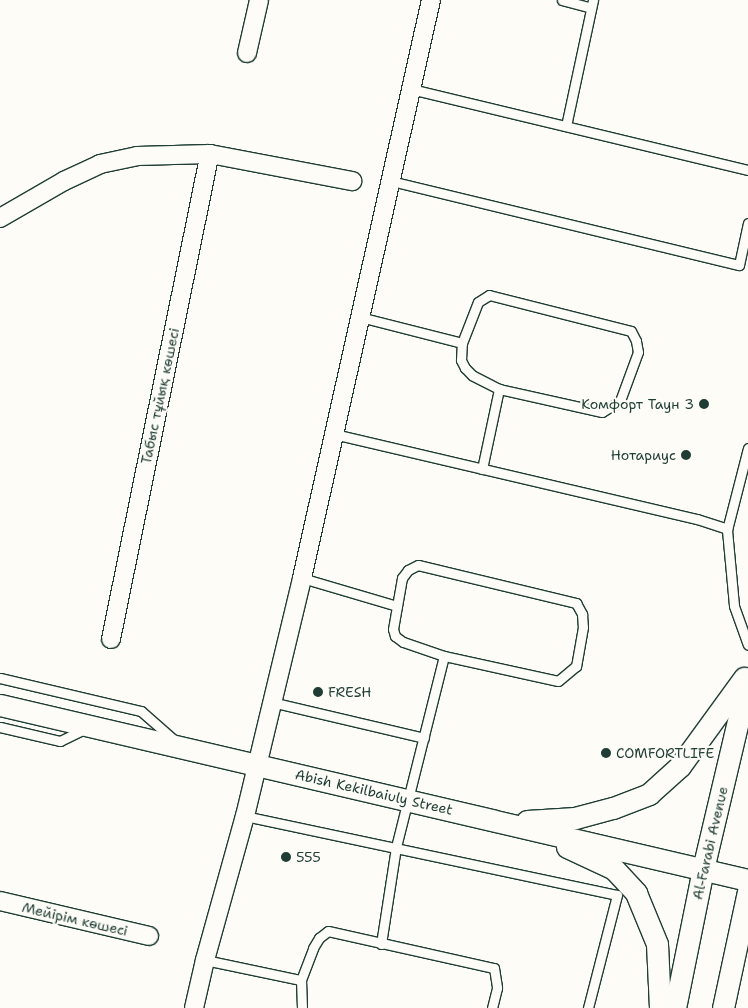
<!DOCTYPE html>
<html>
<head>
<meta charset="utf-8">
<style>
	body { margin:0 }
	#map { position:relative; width:748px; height:1008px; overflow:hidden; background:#fdfcf7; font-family:"Shantell Sans",sans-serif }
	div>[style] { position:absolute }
	.roads { filter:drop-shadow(1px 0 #1f3d34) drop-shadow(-1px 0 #1f3d34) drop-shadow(0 1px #1f3d34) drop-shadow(0 -1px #1f3d34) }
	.service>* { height:9px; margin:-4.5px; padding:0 4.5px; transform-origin:4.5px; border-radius:4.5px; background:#fdfcf7 }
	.minor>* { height:18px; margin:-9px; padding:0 9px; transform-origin:9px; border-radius:9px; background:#fdfcf7 }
	.tertiary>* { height:21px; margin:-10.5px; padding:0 10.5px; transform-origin:10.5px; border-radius:10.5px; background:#fdfcf7 }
	.dots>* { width:14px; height:14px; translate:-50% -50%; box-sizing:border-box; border:2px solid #fdfcf7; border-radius:50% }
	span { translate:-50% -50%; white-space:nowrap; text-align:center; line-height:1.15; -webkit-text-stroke:4.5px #fdfcf7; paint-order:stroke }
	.street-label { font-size:14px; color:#1f3d34 }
	.poi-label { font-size:14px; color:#1f3d34 }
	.right { translate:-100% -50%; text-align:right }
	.left { translate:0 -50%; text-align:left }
</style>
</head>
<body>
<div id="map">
	<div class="roads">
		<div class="service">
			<i style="left:562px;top:0;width:30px;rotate:15deg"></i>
			<i style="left:411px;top:89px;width:347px;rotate:13.5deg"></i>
			<i style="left:566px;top:126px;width:129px;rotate:-77.9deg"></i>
			<i style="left:391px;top:181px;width:358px;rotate:13.6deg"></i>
			<i style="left:739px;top:265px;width:43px;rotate:-77.9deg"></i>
			<i style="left:489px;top:295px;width:146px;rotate:14.2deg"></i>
			<i style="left:631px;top:331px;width:11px;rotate:63deg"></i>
			<i style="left:636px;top:341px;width:11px;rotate:80deg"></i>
			<i style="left:638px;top:352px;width:52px;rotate:110.2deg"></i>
			<i style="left:620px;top:401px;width:21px;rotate:149deg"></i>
			<i style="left:602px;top:412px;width:106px;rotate:-167.4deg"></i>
			<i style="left:499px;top:389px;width:30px;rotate:-153deg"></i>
			<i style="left:472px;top:375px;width:10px;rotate:-135deg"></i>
			<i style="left:465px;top:368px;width:9px;rotate:-117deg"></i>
			<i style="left:461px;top:360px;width:17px;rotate:-87deg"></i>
			<i style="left:462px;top:343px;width:44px;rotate:-68.7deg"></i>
			<i style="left:478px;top:302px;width:13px;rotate:-32deg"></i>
			<i style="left:360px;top:317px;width:105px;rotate:14.3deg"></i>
			<i style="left:334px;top:434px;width:373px;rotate:13.2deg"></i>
			<i style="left:697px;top:519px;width:32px;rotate:18deg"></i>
			<i style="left:748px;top:448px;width:85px;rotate:104.4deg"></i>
			<i style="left:727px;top:530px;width:76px;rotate:84.7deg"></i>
			<i style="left:734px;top:606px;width:41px;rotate:70.3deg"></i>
			<i style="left:482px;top:469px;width:82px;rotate:-78deg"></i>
			<i style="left:418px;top:565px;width:163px;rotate:13.5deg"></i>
			<i style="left:576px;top:603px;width:13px;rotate:61deg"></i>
			<i style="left:582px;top:614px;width:13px;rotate:86deg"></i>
			<i style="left:583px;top:627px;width:40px;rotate:100deg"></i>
			<i style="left:576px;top:666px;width:23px;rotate:140deg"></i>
			<i style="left:558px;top:681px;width:117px;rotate:-167.6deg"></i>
			<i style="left:444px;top:656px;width:43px;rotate:-161.1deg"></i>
			<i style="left:403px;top:642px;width:10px;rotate:-143deg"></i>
			<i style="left:395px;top:636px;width:7px;rotate:-106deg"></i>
			<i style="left:393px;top:629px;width:52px;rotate:-80deg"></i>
			<i style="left:402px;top:578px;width:10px;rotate:-53deg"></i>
			<i style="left:408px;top:570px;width:11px;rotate:-27deg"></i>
			<i style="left:302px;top:578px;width:99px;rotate:16.4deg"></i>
			<i style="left:0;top:678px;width:145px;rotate:13.2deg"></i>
			<i style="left:141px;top:711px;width:43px;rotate:41.2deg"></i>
			<i style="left:271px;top:702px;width:157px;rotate:13.2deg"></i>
			<i style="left:0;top:727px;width:62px;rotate:13.1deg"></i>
			<i style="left:60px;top:741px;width:28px;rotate:-26deg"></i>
			<i style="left:245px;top:816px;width:380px;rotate:12deg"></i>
			<i style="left:617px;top:895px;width:117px;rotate:104.4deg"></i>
			<i style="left:381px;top:944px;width:98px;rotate:-81.2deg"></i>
			<i style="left:396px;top:847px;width:197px;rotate:-75.9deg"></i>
			<i style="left:205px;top:960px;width:98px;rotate:11.8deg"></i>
			<i style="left:302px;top:1008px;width:28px;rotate:-92deg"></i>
			<i style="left:301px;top:980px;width:34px;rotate:-69deg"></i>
			<i style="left:313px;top:948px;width:12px;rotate:-59deg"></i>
			<i style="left:319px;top:938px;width:11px;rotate:-38deg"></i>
			<i style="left:328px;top:931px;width:170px;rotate:12.6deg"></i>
			<i style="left:494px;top:968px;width:20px;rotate:81deg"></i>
			<i style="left:497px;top:988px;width:21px;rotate:104deg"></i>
		</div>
		<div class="minor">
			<i style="left:247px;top:53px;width:54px;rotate:-77.2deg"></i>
			<i style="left:0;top:218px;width:74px;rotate:-30deg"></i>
			<i style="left:64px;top:181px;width:40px;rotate:-25deg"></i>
			<i style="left:100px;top:164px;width:38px;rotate:-12deg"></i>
			<i style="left:137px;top:156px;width:73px;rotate:-1.6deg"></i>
			<i style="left:210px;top:154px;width:145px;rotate:10.8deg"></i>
			<i style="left:111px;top:639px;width:495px;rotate:-78.5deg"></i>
			<i style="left:0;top:901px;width:153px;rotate:13.2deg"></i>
			<i style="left:194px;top:1008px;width:49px;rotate:-77.1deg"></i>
			<i style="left:205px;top:960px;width:149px;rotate:-74.5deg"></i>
			<i style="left:245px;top:816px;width:245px;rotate:-76.5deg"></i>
			<i style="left:302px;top:578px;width:592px;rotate:-77.42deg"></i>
		</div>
		<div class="tertiary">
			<i style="left:0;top:705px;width:768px;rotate:13.17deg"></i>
			<i style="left:527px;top:821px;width:48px;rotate:-3.6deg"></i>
			<i style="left:575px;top:818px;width:39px;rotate:-15deg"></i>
			<i style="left:613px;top:808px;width:39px;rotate:-21deg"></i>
			<i style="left:649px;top:794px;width:42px;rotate:-42.1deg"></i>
			<i style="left:680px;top:766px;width:109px;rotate:-54deg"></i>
			<i style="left:567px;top:847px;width:52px;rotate:25.1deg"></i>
			<i style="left:614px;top:869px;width:33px;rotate:47deg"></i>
			<i style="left:636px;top:893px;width:55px;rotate:67.6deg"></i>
			<i style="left:657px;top:944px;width:64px;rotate:87.3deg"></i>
			<i style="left:675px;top:1008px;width:142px;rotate:-78.6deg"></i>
			<i style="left:703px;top:869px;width:196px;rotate:-76.7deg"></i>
			<i style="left:723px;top:1008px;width:120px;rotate:-77.9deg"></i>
		</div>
	</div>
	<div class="dots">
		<i style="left:704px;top:404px;background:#1f3d34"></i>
		<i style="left:686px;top:455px;background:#1f3d34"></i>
		<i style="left:318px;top:692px;background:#1f3d34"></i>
		<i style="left:606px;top:753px;background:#1f3d34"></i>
		<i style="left:286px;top:857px;background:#1f3d34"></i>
	</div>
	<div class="street-label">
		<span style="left:160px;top:396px;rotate:-78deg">Табыс тұйық көшесі</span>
		<span style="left:374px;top:792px;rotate:13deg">Abish Kekilbaiuly Street</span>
		<span style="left:710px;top:843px;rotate:-77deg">Al-Farabi Avenue</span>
		<span style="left:75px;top:919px;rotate:13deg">Мейірім көшесі</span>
	</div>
	<div class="poi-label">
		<span class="right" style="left:694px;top:404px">Комфорт Таун 3</span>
		<span class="right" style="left:676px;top:455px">Нотариус</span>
		<span class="left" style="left:328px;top:692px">FRESH</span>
		<span class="left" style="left:616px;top:753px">COMFORTLIFE</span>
		<span class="left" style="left:296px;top:857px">555</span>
	</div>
</div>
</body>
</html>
